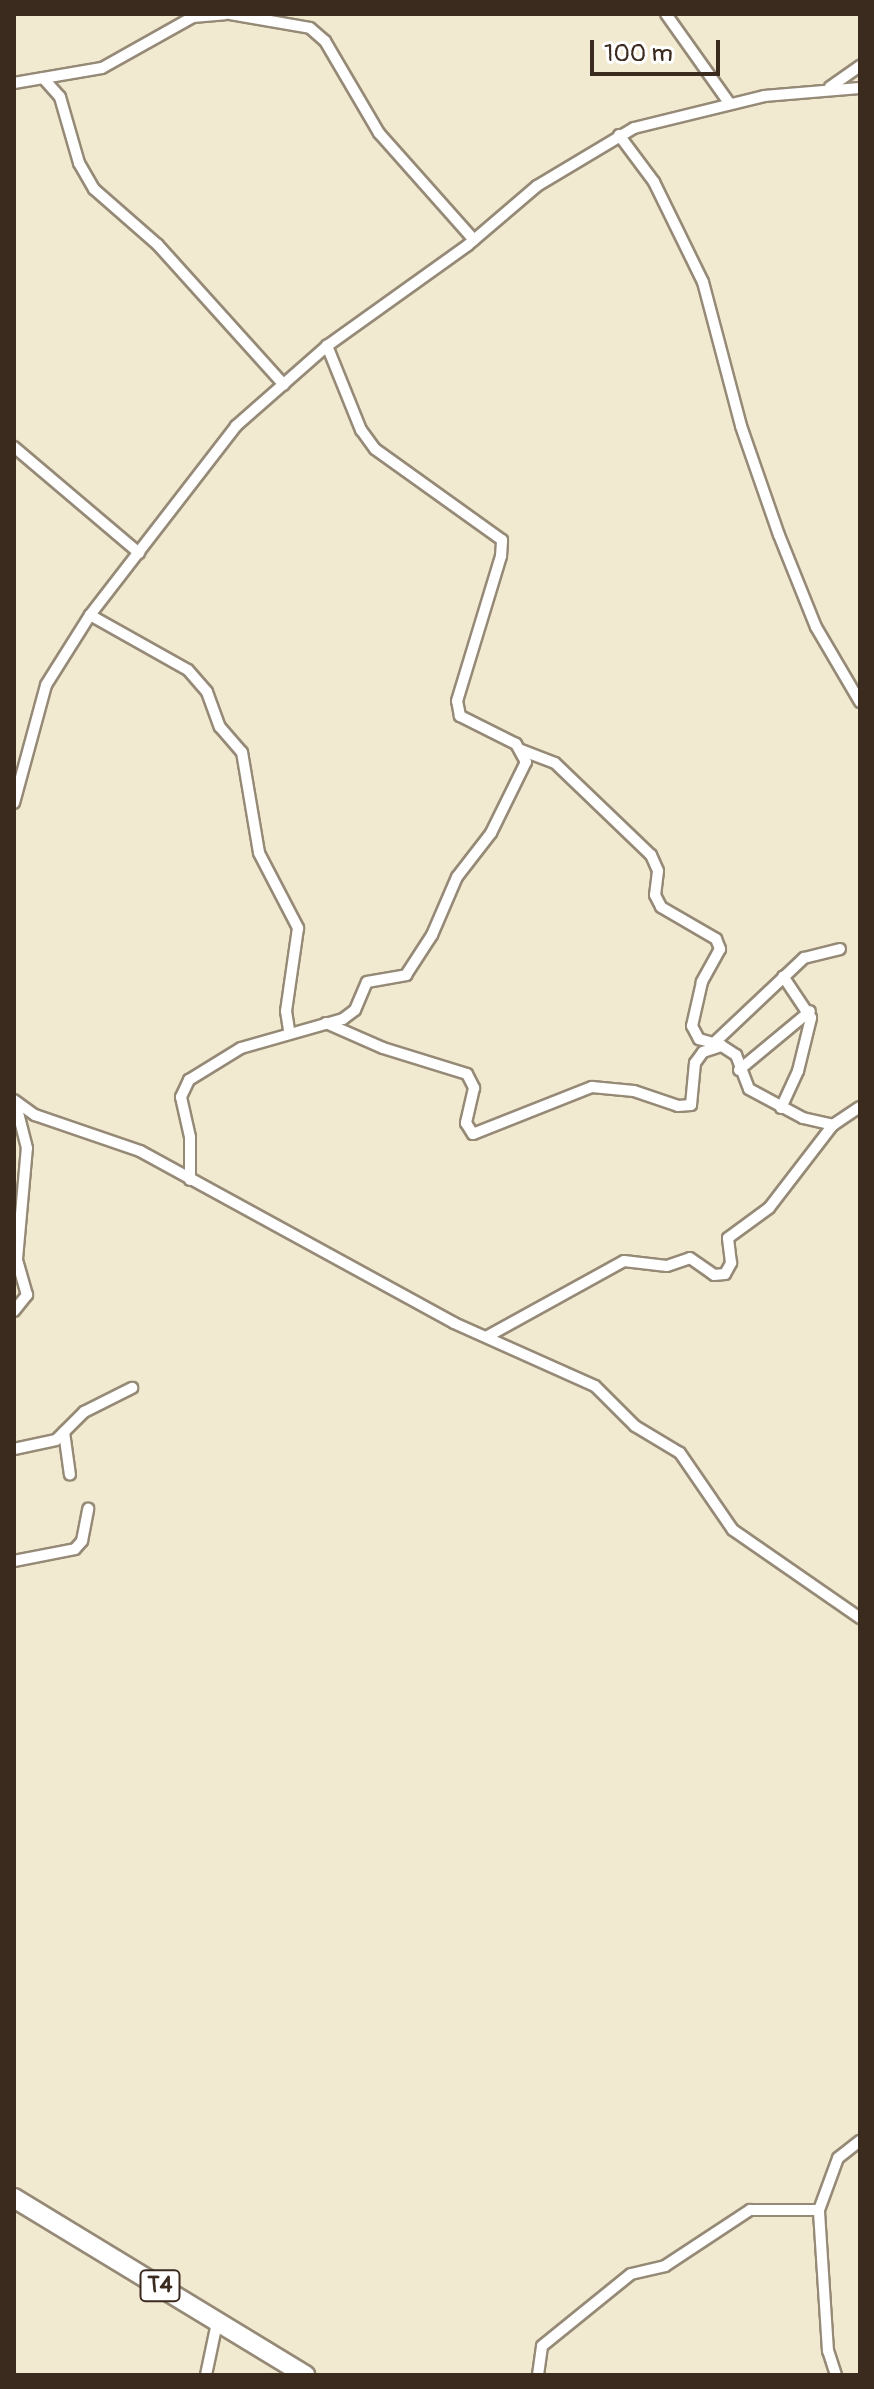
<!DOCTYPE html>
<html>
<head>
<meta charset="utf-8">
<style>
	body { margin:0 }
	#map { position:relative; width:874px; height:2389px; overflow:hidden; background:#f1e9d0; font-family:Pangolin,sans-serif }
	div>[style] { position:absolute }
	.roads { filter:drop-shadow(2px 0 #968a77) drop-shadow(-2px 0 #968a77) drop-shadow(0 2px #968a77) drop-shadow(0 -2px #968a77) }
	.street>* { height:10px; margin:-5px; padding:0 5px; transform-origin:5px; border-radius:5px; background:#fff }
	.highway>* { height:18px; margin:-9px; padding:0 9px; transform-origin:9px; border-radius:9px; background:#fff }
	span { translate:-50% -50%; white-space:nowrap; text-align:center; line-height:1.15; -webkit-text-stroke:6px #fff; paint-order:stroke }
	.shield-label span { padding:2px 6px; background:#fff; border:2px solid; border-radius:6px; -webkit-text-stroke-width:0 }
	.shield-label { font-size:22px; color:#3b2a1e; font-weight:700 }
	.frame { position:absolute; inset:0; border:16px solid #3b2a1e; pointer-events:none }
	.scale { position:absolute; left:590px; top:40px; width:130px; height:36px; box-sizing:border-box; border:4px solid #3b2a1e; border-top:0; padding-left:10px; font-size:24px; line-height:28px; white-space:nowrap; color:#3b2a1e; -webkit-text-stroke:6px #fff; paint-order:stroke }
</style>
</head>
<body>
<div id="map">
	<div class="roads">
		<div class="street">
			<i style="left:230px;top:14px;width:81px;rotate:9.9deg"></i>
			<i style="left:310px;top:28px;width:20px;rotate:41deg"></i>
			<i style="left:325px;top:41px;width:107px;rotate:59.6deg"></i>
			<i style="left:379px;top:133px;width:143px;rotate:48.4deg"></i>
			<i style="left:666px;top:14px;width:110px;rotate:54.6deg"></i>
			<i style="left:43px;top:78px;width:25px;rotate:48deg"></i>
			<i style="left:60px;top:97px;width:69px;rotate:73.9deg"></i>
			<i style="left:79px;top:163px;width:30px;rotate:60deg"></i>
			<i style="left:94px;top:189px;width:85px;rotate:41.2deg"></i>
			<i style="left:158px;top:245px;width:188px;rotate:48deg"></i>
			<i style="left:14px;top:83px;width:89px;rotate:-9.7deg"></i>
			<i style="left:102px;top:68px;width:104px;rotate:-29.3deg"></i>
			<i style="left:193px;top:17px;width:32px;rotate:-5deg"></i>
			<i style="left:830px;top:87px;width:37px;rotate:-35deg"></i>
			<i style="left:619px;top:135px;width:59px;rotate:53.3deg"></i>
			<i style="left:654px;top:182px;width:111px;rotate:63.9deg"></i>
			<i style="left:703px;top:282px;width:149px;rotate:75.2deg"></i>
			<i style="left:741px;top:426px;width:115px;rotate:70.8deg"></i>
			<i style="left:779px;top:535px;width:99px;rotate:68.1deg"></i>
			<i style="left:816px;top:627px;width:87px;rotate:59.6deg"></i>
			<i style="left:14px;top:447px;width:164px;rotate:40.3deg"></i>
			<i style="left:90px;top:615px;width:112px;rotate:29.3deg"></i>
			<i style="left:188px;top:670px;width:29px;rotate:49deg"></i>
			<i style="left:207px;top:692px;width:37px;rotate:70deg"></i>
			<i style="left:220px;top:727px;width:33px;rotate:49deg"></i>
			<i style="left:242px;top:752px;width:102px;rotate:80.4deg"></i>
			<i style="left:259px;top:853px;width:85px;rotate:62.5deg"></i>
			<i style="left:298px;top:928px;width:84px;rotate:98.2deg"></i>
			<i style="left:286px;top:1011px;width:20px;rotate:81deg"></i>
			<i style="left:521px;top:750px;width:36px;rotate:21deg"></i>
			<i style="left:555px;top:763px;width:133px;rotate:43.8deg"></i>
			<i style="left:651px;top:855px;width:17px;rotate:66deg"></i>
			<i style="left:658px;top:871px;width:24px;rotate:97deg"></i>
			<i style="left:655px;top:895px;width:13px;rotate:63deg"></i>
			<i style="left:661px;top:907px;width:64px;rotate:30.2deg"></i>
			<i style="left:716px;top:939px;width:11px;rotate:68deg"></i>
			<i style="left:720px;top:949px;width:38px;rotate:119deg"></i>
			<i style="left:702px;top:982px;width:45px;rotate:102.8deg"></i>
			<i style="left:692px;top:1026px;width:15px;rotate:62deg"></i>
			<i style="left:699px;top:1039px;width:22px;rotate:16deg"></i>
			<i style="left:14px;top:803px;width:122px;rotate:-74.8deg"></i>
			<i style="left:46px;top:685px;width:83px;rotate:-57.8deg"></i>
			<i style="left:90px;top:615px;width:239px;rotate:-52.3deg"></i>
			<i style="left:236px;top:426px;width:121px;rotate:-41.3deg"></i>
			<i style="left:327px;top:346px;width:173px;rotate:-35.6deg"></i>
			<i style="left:468px;top:245px;width:91px;rotate:-40.5deg"></i>
			<i style="left:537px;top:186px;width:113px;rotate:-30.9deg"></i>
			<i style="left:634px;top:128px;width:134px;rotate:-13.8deg"></i>
			<i style="left:764px;top:96px;width:96px;rotate:-4.8deg"></i>
			<i style="left:326px;top:1023px;width:62px;rotate:23.7deg"></i>
			<i style="left:383px;top:1048px;width:88px;rotate:17.2deg"></i>
			<i style="left:467px;top:1074px;width:16px;rotate:63deg"></i>
			<i style="left:474px;top:1088px;width:36px;rotate:103deg"></i>
			<i style="left:466px;top:1123px;width:13px;rotate:58deg"></i>
			<i style="left:473px;top:1134px;width:128px;rotate:-21.6deg"></i>
			<i style="left:592px;top:1087px;width:42px;rotate:5.4deg"></i>
			<i style="left:634px;top:1091px;width:46px;rotate:18.8deg"></i>
			<i style="left:678px;top:1106px;width:13px;rotate:-4deg"></i>
			<i style="left:691px;top:1105px;width:42px;rotate:-84.6deg"></i>
			<i style="left:695px;top:1063px;width:14px;rotate:-54deg"></i>
			<i style="left:703px;top:1052px;width:20px;rotate:-18deg"></i>
			<i style="left:722px;top:1046px;width:17px;rotate:33deg"></i>
			<i style="left:736px;top:1055px;width:36px;rotate:69deg"></i>
			<i style="left:749px;top:1089px;width:61px;rotate:28.2deg"></i>
			<i style="left:803px;top:1118px;width:31px;rotate:13deg"></i>
			<i style="left:714px;top:1043px;width:124px;rotate:-43.4deg"></i>
			<i style="left:804px;top:958px;width:37px;rotate:-14deg"></i>
			<i style="left:739px;top:1070px;width:92px;rotate:-39.7deg"></i>
			<i style="left:14px;top:1100px;width:26px;rotate:36deg"></i>
			<i style="left:35px;top:1115px;width:111px;rotate:18.9deg"></i>
			<i style="left:140px;top:1151px;width:358px;rotate:28.7deg"></i>
			<i style="left:454px;top:1323px;width:154px;rotate:24.1deg"></i>
			<i style="left:595px;top:1386px;width:57px;rotate:45deg"></i>
			<i style="left:635px;top:1426px;width:52px;rotate:31deg"></i>
			<i style="left:680px;top:1453px;width:93px;rotate:55.5deg"></i>
			<i style="left:733px;top:1530px;width:155px;rotate:34.7deg"></i>
			<i style="left:781px;top:1108px;width:41px;rotate:-65.3deg"></i>
			<i style="left:798px;top:1071px;width:55px;rotate:-76.2deg"></i>
			<i style="left:811px;top:1018px;width:50px;rotate:-123.7deg"></i>
			<i style="left:190px;top:1180px;width:43px;rotate:-90deg"></i>
			<i style="left:190px;top:1137px;width:41px;rotate:-102.7deg"></i>
			<i style="left:181px;top:1097px;width:19px;rotate:-65deg"></i>
			<i style="left:189px;top:1080px;width:61px;rotate:-31.6deg"></i>
			<i style="left:241px;top:1048px;width:106px;rotate:-15.9deg"></i>
			<i style="left:343px;top:1019px;width:15px;rotate:-37deg"></i>
			<i style="left:355px;top:1010px;width:30px;rotate:-67deg"></i>
			<i style="left:367px;top:982px;width:40px;rotate:-10deg"></i>
			<i style="left:406px;top:975px;width:48px;rotate:-57deg"></i>
			<i style="left:432px;top:935px;width:63px;rotate:-66.7deg"></i>
			<i style="left:457px;top:877px;width:56px;rotate:-52.3deg"></i>
			<i style="left:491px;top:833px;width:79px;rotate:-63.8deg"></i>
			<i style="left:526px;top:762px;width:21px;rotate:-119deg"></i>
			<i style="left:516px;top:744px;width:63px;rotate:-153.4deg"></i>
			<i style="left:460px;top:716px;width:15px;rotate:-101deg"></i>
			<i style="left:457px;top:701px;width:152px;rotate:-73.1deg"></i>
			<i style="left:501px;top:556px;width:16px;rotate:-86deg"></i>
			<i style="left:502px;top:540px;width:156px;rotate:-144.4deg"></i>
			<i style="left:375px;top:449px;width:24px;rotate:-126deg"></i>
			<i style="left:361px;top:430px;width:91px;rotate:-112deg"></i>
			<i style="left:14px;top:1311px;width:21px;rotate:-51deg"></i>
			<i style="left:27px;top:1295px;width:37px;rotate:-106deg"></i>
			<i style="left:17px;top:1259px;width:111px;rotate:-84.9deg"></i>
			<i style="left:27px;top:1148px;width:44px;rotate:-104.3deg"></i>
			<i style="left:488px;top:1336px;width:155px;rotate:-28.9deg"></i>
			<i style="left:624px;top:1261px;width:43px;rotate:6.6deg"></i>
			<i style="left:667px;top:1266px;width:24px;rotate:-19deg"></i>
			<i style="left:690px;top:1258px;width:29px;rotate:35deg"></i>
			<i style="left:714px;top:1275px;width:11px;rotate:-5deg"></i>
			<i style="left:725px;top:1274px;width:13px;rotate:-61deg"></i>
			<i style="left:731px;top:1263px;width:25px;rotate:-97deg"></i>
			<i style="left:728px;top:1238px;width:51px;rotate:-36.2deg"></i>
			<i style="left:769px;top:1208px;width:105px;rotate:-52.4deg"></i>
			<i style="left:833px;top:1125px;width:32px;rotate:-34deg"></i>
			<i style="left:64px;top:1432px;width:43px;rotate:82.1deg"></i>
			<i style="left:14px;top:1449px;width:43px;rotate:-12.1deg"></i>
			<i style="left:56px;top:1440px;width:40px;rotate:-45deg"></i>
			<i style="left:84px;top:1412px;width:54px;rotate:-26.6deg"></i>
			<i style="left:14px;top:1561px;width:62px;rotate:-11.1deg"></i>
			<i style="left:75px;top:1549px;width:11px;rotate:-49deg"></i>
			<i style="left:82px;top:1541px;width:33px;rotate:-79deg"></i>
			<i style="left:206px;top:2375px;width:53px;rotate:-78.1deg"></i>
			<i style="left:538px;top:2375px;width:29px;rotate:-82deg"></i>
			<i style="left:542px;top:2346px;width:114px;rotate:-39deg"></i>
			<i style="left:631px;top:2274px;width:35px;rotate:-13deg"></i>
			<i style="left:665px;top:2266px;width:102px;rotate:-33.4deg"></i>
			<i style="left:750px;top:2210px;width:69px"></i>
			<i style="left:836px;top:2375px;width:25px;rotate:-108deg"></i>
			<i style="left:828px;top:2351px;width:141px;rotate:-93.7deg"></i>
			<i style="left:819px;top:2210px;width:55px;rotate:-69.9deg"></i>
			<i style="left:838px;top:2158px;width:28px;rotate:-38deg"></i>
		</div>
		<div class="highway">
			<i style="left:14px;top:2198px;width:341px;rotate:31.3deg"></i>
		</div>
	</div>
	<div class="shield-label">
		<span style="left:160px;top:2286px">T4</span>
	</div>
	<div class="frame"></div>
	<div class="scale">100 m</div>
</div>
</body>
</html>
